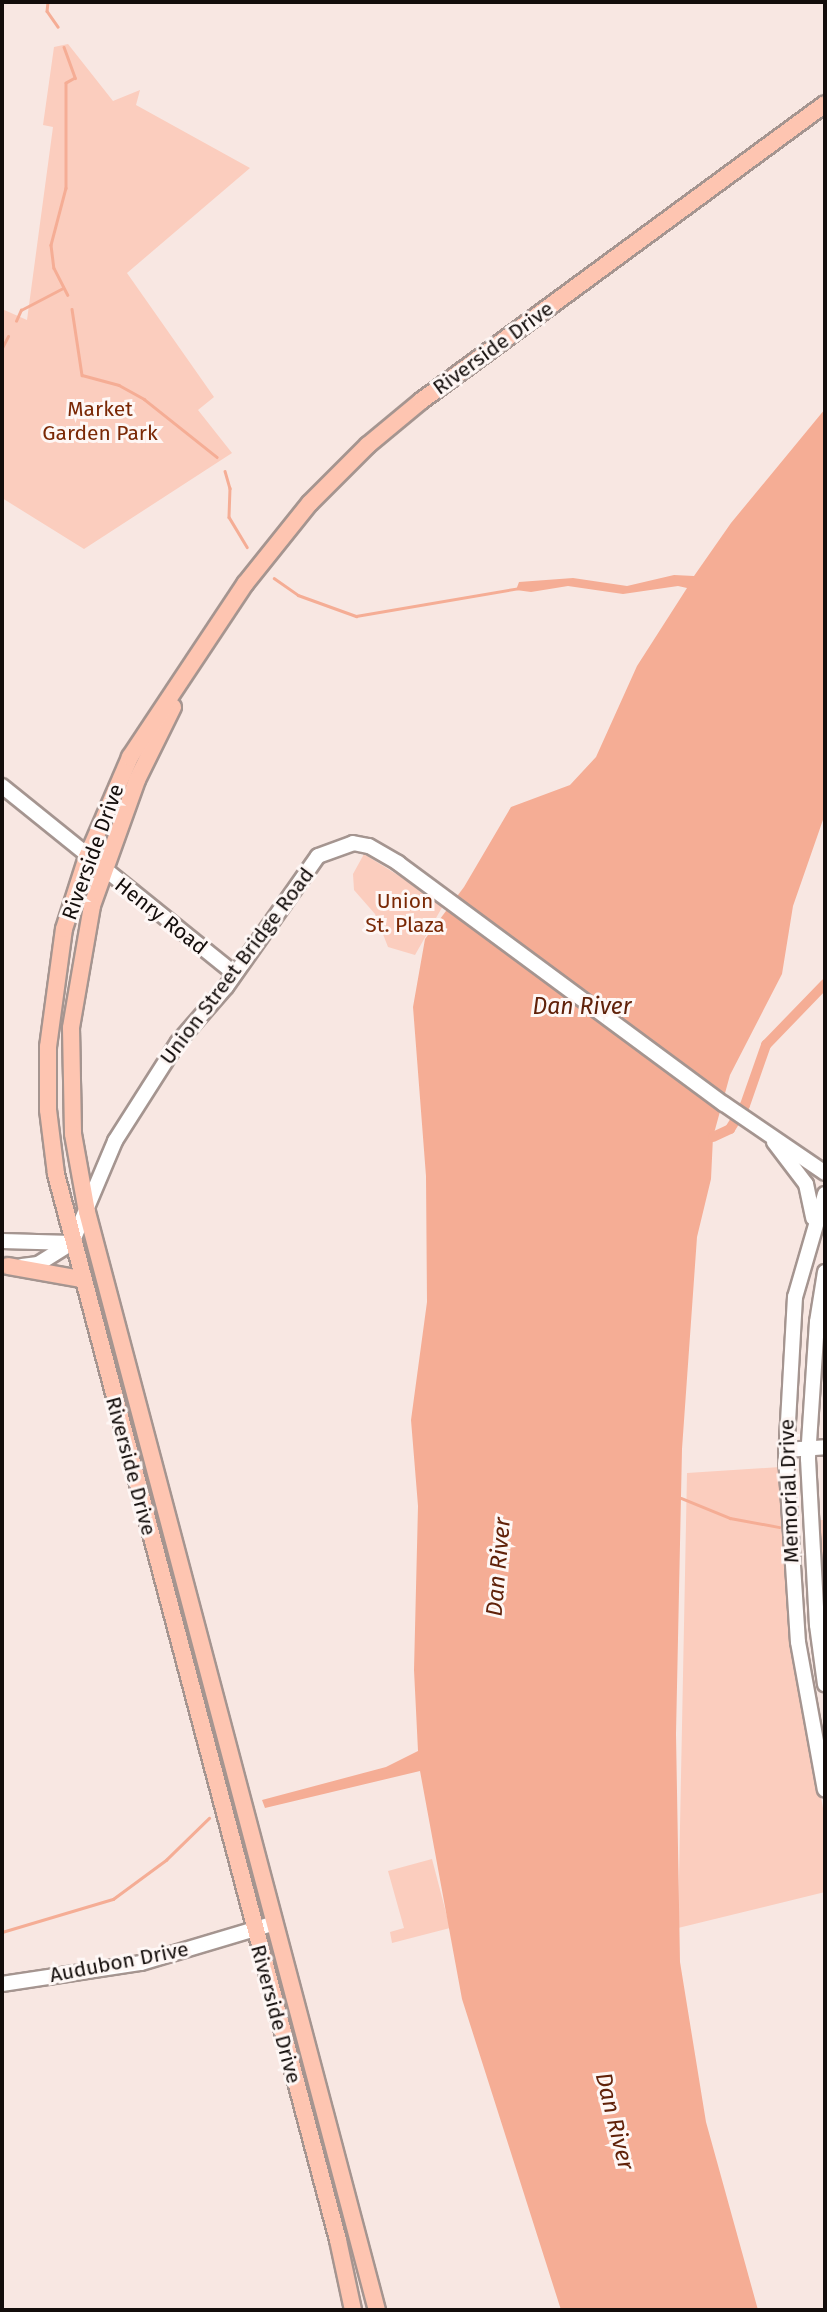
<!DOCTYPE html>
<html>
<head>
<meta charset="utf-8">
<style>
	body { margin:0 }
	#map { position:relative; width:827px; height:2312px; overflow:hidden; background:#f8e7e2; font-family:"Fira Sans",sans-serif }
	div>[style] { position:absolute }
	.green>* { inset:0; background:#fbcdbe }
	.water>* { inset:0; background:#f5ad95 }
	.stream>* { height:2.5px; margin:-1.25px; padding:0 1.25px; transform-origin:1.25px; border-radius:1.25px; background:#f5ad95 }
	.canal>* { height:10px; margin:-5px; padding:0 5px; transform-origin:5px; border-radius:5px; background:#f5ad95 }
	.roads { filter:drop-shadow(2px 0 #a59590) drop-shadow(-2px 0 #a59590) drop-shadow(0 2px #a59590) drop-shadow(0 -2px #a59590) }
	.secondary>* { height:14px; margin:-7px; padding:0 7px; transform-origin:7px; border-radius:7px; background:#fff }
	.primary>* { height:16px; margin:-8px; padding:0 8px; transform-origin:8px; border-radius:8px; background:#fec5b1 }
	span { translate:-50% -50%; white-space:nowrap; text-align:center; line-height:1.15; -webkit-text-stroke:6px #fef7f5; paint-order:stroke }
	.street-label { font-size:21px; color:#130d0b }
	.park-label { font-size:21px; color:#7a2805 }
	.water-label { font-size:23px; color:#602109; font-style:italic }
	.frame { position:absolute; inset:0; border:4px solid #130d0b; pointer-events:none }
</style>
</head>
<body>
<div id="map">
	<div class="green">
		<i style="clip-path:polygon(68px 44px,113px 101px,140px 90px,136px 105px,250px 168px,127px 273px,214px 397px,198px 410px,232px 453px,84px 549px,2px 498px,2px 309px,27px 320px,53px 127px,43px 125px,54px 47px)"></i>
		<i style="clip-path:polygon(364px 854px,444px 904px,415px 955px,388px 947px,375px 914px,354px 890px,353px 874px)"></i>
		<i style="clip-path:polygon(780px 1467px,787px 1601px,825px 1820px,825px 1892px,678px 1928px,687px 1473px)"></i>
		<i style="clip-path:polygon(819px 1520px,825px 1520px,822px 1591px,820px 1556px)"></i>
		<i style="clip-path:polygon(432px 1859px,450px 1928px,392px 1943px,390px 1932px,404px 1928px,388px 1871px)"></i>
	</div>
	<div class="water">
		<i style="clip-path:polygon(825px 409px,825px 814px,793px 906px,782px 974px,730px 1075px,713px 1137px,711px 1179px,697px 1237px,682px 1449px,676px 1734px,680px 1962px,706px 2122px,758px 2310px,561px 2310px,462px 1999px,420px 1771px,265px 1808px,262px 1800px,386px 1767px,418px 1751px,414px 1670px,418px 1506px,411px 1420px,427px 1302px,426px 1176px,413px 1007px,425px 939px,464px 887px,511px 807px,570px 785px,596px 757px,637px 666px,687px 588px,678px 586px,623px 594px,568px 586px,531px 592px,516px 590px,519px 582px,573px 578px,627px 586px,674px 575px,694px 576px,731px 523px)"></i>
	</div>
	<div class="stream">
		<i style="left:48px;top:2px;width:9px;rotate:96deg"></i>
		<i style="left:47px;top:11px;width:19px;rotate:55deg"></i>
		<i style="left:64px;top:47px;width:33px;rotate:70deg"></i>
		<i style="left:75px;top:78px;width:10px;rotate:151deg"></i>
		<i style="left:66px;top:83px;width:105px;rotate:90deg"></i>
		<i style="left:66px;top:188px;width:59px;rotate:104.7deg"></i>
		<i style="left:51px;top:245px;width:23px;rotate:83deg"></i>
		<i style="left:54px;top:268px;width:30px;rotate:63deg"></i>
		<i style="left:72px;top:309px;width:67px;rotate:81.4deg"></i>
		<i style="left:82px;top:375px;width:38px;rotate:15deg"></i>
		<i style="left:119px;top:385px;width:29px;rotate:29deg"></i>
		<i style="left:144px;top:399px;width:93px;rotate:38.5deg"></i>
		<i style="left:16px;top:321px;width:12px;rotate:-66deg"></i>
		<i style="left:21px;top:310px;width:47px;rotate:-27.6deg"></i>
		<i style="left:2px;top:348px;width:13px;rotate:-63deg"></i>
		<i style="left:225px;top:471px;width:18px;rotate:74deg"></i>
		<i style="left:230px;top:488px;width:29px;rotate:92deg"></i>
		<i style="left:229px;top:517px;width:35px;rotate:59deg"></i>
		<i style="left:274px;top:578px;width:29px;rotate:35deg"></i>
		<i style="left:298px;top:595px;width:62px;rotate:19.9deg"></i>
		<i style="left:356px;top:616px;width:165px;rotate:-9.7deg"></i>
		<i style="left:681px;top:1498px;width:53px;rotate:22.2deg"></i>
		<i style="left:730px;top:1518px;width:50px;rotate:10.4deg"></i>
		<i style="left:2px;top:1932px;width:116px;rotate:-16.6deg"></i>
		<i style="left:113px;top:1899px;width:66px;rotate:-36.3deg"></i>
		<i style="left:166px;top:1860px;width:60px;rotate:-44.3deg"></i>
	</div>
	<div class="canal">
		<i style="left:713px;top:1137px;width:19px;rotate:-25deg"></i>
		<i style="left:730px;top:1129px;width:28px;rotate:-58deg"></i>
		<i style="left:745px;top:1105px;width:64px;rotate:-70.7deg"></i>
		<i style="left:766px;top:1045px;width:85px;rotate:-46deg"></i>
	</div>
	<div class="roads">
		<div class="secondary">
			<i style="left:2px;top:786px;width:299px;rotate:38.9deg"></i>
			<i style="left:774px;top:1142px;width:53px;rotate:52.7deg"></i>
			<i style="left:806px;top:1184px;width:35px;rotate:78deg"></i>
			<i style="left:825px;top:1194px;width:107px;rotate:106.2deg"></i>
			<i style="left:795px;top:1297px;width:160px;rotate:93.2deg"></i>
			<i style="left:786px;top:1457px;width:185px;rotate:86.3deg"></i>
			<i style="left:798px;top:1642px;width:150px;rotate:79.7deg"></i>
			<i style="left:2px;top:1241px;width:70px;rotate:1.6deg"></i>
			<i style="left:22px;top:1266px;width:16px;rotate:-7deg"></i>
			<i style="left:38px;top:1264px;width:40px;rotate:-32deg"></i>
			<i style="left:72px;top:1243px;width:111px;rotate:-67.1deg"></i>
			<i style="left:115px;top:1141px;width:117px;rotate:-57.5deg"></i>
			<i style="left:178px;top:1042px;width:73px;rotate:-48.9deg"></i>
			<i style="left:226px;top:987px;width:160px;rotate:-54.9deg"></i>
			<i style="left:318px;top:856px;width:37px;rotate:-20deg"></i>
			<i style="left:353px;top:843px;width:16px;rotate:11deg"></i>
			<i style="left:369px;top:846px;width:34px;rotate:30deg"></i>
			<i style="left:398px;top:863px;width:405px;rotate:36.5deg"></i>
			<i style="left:724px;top:1104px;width:122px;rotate:34.3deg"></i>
			<i style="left:825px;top:1272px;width:51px;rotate:99.1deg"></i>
			<i style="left:817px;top:1322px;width:137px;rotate:93.8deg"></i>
			<i style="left:808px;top:1459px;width:166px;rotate:86.9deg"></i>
			<i style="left:817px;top:1625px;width:60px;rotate:82.3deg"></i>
			<i style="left:786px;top:1450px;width:39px;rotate:-4deg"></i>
			<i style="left:2px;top:1984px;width:141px;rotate:-8.6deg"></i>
			<i style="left:141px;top:1963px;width:140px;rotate:-16.6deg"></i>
		</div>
		<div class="primary">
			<i style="left:173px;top:707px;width:81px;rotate:116.3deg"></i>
			<i style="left:137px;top:780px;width:134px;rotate:109.7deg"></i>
			<i style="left:92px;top:906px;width:124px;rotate:99.8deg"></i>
			<i style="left:71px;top:1028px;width:106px;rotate:88.9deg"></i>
			<i style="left:73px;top:1134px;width:79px;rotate:79.8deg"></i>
			<i style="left:87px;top:1212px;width:1136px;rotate:75.21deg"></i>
			<i style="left:8px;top:1266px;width:74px;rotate:10.1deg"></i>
			<i style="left:353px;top:2310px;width:72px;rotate:-102.1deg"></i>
			<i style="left:338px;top:2240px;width:1103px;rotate:-104.82deg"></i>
			<i style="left:56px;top:1174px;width:64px;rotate:-97.1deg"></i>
			<i style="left:48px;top:1110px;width:63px;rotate:-90deg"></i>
			<i style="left:48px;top:1047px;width:119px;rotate:-82.3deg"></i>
			<i style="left:64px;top:929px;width:76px;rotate:-72.3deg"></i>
			<i style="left:87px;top:857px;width:109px;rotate:-66.7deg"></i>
			<i style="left:130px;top:757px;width:208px;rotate:-56.4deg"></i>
			<i style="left:245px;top:584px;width:104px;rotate:-51.3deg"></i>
			<i style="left:310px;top:503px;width:82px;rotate:-45deg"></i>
			<i style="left:368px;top:445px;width:69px;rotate:-39.7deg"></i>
			<i style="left:421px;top:401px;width:501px;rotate:-36.32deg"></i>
		</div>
	</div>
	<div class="street-label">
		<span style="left:493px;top:348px;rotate:-36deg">Riverside Drive</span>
		<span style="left:93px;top:852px;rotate:-70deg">Riverside Drive</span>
		<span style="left:161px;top:916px;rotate:38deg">Henry Road</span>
		<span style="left:237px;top:966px;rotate:-53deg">Union Street Bridge Road</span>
		<span style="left:131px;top:1466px;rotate:75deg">Riverside Drive</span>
		<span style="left:789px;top:1491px;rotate:-92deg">Memorial Drive</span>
		<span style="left:119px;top:1962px;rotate:-11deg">Audubon Drive</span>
		<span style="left:276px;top:2014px;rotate:75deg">Riverside Drive</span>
	</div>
	<div class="park-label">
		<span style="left:100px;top:421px">Market<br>Garden Park</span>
		<span style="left:405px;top:913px">Union<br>St. Plaza</span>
	</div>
	<div class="water-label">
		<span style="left:582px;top:1006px">Dan River</span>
		<span style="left:498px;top:1567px;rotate:-85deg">Dan River</span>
		<span style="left:615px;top:2121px;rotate:76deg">Dan River</span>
	</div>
	<div class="frame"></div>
</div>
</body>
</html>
